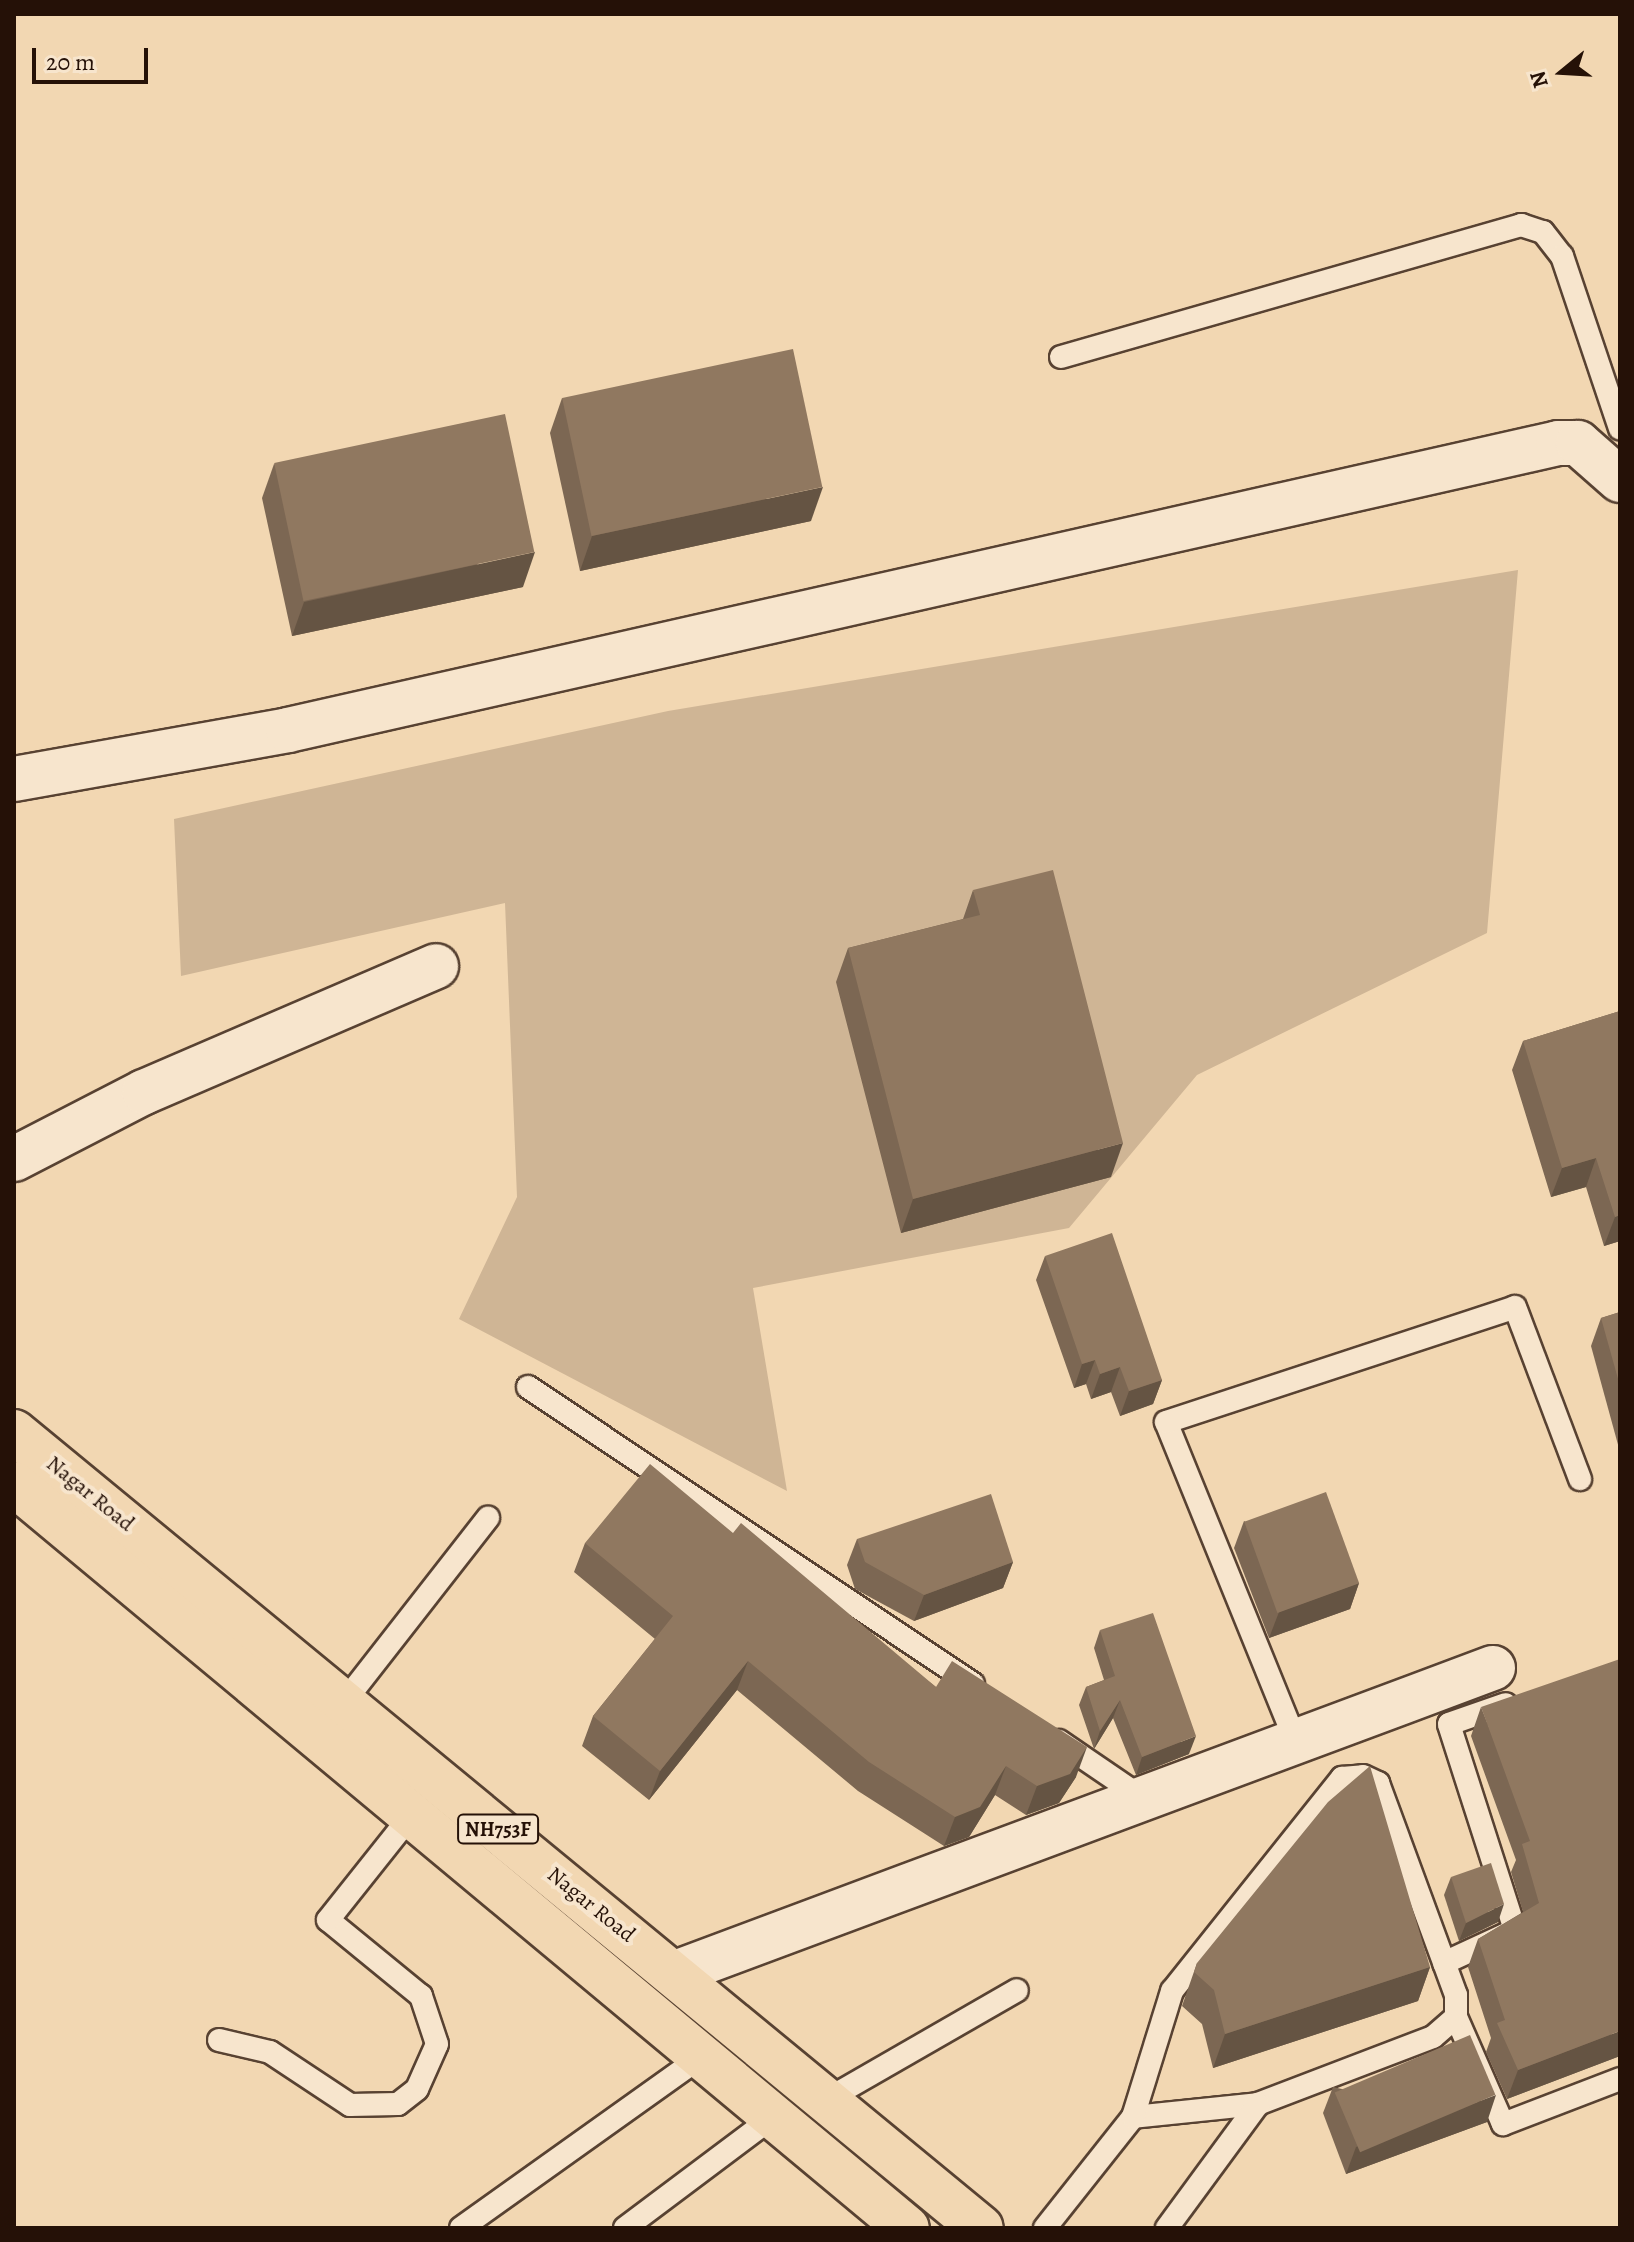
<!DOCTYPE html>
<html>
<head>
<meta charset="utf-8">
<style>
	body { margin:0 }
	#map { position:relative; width:1634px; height:2242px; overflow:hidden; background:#f2d7b2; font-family:Alegreya,serif }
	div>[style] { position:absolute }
	.green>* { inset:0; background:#cfb595 }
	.roads { filter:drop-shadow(2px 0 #584232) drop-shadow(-2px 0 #584232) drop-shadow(0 2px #584232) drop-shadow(0 -2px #584232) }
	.lane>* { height:22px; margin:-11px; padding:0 11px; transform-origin:11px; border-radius:11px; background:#f7e5cd }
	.street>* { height:44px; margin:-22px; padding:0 22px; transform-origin:22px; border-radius:22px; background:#f7e5cd }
	.highway>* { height:44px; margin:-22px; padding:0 22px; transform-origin:22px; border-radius:22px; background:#f2d7b2 }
	.wall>* { inset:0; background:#7c6753 }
	.shaded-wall>* { inset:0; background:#655443 }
	.building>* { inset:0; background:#907860; transform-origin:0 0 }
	span { translate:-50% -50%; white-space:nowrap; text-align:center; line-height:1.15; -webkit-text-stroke:8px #f7e5cd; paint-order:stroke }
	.shield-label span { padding:2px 6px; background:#f7e5cd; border:2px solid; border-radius:6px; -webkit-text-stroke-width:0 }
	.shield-label { font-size:20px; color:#251107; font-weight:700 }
	.street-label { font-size:22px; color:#251107 }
	.frame { position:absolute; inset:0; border:16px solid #251107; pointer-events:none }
	.north { position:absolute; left:1522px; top:32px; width:80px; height:80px; -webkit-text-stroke:6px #f7e5cd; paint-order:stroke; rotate:252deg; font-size:22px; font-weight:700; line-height:32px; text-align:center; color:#251107 }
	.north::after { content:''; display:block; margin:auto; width:28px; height:36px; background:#251107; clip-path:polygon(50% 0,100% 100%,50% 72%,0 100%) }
	.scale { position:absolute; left:32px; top:48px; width:116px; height:36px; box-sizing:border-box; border:4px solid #251107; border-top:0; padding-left:10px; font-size:24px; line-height:28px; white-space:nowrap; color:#251107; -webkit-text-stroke:6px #f7e5cd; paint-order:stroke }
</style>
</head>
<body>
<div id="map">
	<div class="green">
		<i style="clip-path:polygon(1518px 570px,1487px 933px,1197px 1075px,1069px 1228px,753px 1288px,787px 1491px,459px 1319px,517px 1197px,505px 903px,181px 976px,174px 819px,668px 711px)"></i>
	</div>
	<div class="roads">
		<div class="lane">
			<i style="left:1061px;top:357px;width:479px;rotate:-16deg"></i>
			<i style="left:1521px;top:225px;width:23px;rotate:18deg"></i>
			<i style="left:1543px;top:232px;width:31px;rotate:52deg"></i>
			<i style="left:1562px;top:256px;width:182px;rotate:71.4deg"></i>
			<i style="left:528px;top:1387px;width:535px;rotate:33.72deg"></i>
			<i style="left:344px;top:1702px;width:234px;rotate:-52deg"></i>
			<i style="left:1059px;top:1741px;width:103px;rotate:34.3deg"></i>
			<i style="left:1296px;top:1742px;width:345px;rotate:-112.1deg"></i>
			<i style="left:1166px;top:1422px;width:367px;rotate:-18.2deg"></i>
			<i style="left:1515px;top:1307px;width:184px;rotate:69.3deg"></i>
			<i style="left:1444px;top:1963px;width:78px;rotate:-24.9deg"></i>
			<i style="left:1515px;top:1930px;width:216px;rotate:-107.8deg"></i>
			<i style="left:1449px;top:1724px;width:60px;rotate:-19.3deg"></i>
			<i style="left:1456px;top:2017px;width:117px;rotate:66.3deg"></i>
			<i style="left:1503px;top:2124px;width:125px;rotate:-21deg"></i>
			<i style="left:219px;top:2040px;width:52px;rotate:13.2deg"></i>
			<i style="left:270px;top:2052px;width:96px;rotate:33.5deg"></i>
			<i style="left:350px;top:2105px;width:48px;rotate:-1.2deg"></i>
			<i style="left:398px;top:2104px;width:24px;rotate:-38deg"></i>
			<i style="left:417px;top:2089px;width:49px;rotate:-66deg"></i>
			<i style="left:437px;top:2044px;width:51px;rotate:-108.4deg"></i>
			<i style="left:421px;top:1996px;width:120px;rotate:-140.7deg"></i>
			<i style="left:328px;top:1920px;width:132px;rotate:-51.5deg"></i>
			<i style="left:826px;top:2100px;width:220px;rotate:-29.9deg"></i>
			<i style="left:1133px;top:2117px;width:126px;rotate:-5.9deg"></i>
			<i style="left:461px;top:2228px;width:295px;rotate:-35.5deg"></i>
			<i style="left:625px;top:2228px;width:185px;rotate:-36.9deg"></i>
			<i style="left:1045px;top:2228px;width:142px;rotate:-51.6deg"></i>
			<i style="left:1133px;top:2117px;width:132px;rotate:-72.8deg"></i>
			<i style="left:1172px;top:1991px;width:273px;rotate:-51.4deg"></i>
			<i style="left:1342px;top:1778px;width:21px;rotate:-5deg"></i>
			<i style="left:1363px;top:1776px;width:17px;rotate:25deg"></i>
			<i style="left:1378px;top:1783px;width:226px;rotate:69.8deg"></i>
			<i style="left:1456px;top:1995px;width:22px;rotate:90deg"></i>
			<i style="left:1456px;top:2017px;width:30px;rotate:139deg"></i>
			<i style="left:1433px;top:2037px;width:187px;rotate:159.1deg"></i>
			<i style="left:1258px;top:2104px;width:154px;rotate:126.3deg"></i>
		</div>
		<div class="street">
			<i style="left:14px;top:779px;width:278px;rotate:-10.1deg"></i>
			<i style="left:288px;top:730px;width:1302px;rotate:-12.73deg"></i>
			<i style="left:1558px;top:443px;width:20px"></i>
			<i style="left:1578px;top:443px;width:56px;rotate:41.4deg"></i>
			<i style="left:14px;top:1159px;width:146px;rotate:-27.3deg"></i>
			<i style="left:144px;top:1092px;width:318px;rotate:-23.3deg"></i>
			<i style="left:675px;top:1973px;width:873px;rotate:-20.45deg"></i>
		</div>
		<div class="highway">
			<i style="left:14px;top:1432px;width:1252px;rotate:39.46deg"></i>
			<i style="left:14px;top:1484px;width:1162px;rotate:39.8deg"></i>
		</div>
	</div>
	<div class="wall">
		<i style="clip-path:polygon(562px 398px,811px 521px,580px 571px,550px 433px)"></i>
		<i style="clip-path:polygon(274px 464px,523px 587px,292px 636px,262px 498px)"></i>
		<i style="clip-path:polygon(973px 890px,1111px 1177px,901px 1233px,836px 982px,848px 948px,963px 919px)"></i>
		<i style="clip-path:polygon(1620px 1011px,1620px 1241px,1604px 1246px,1586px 1187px,1551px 1197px,1512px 1070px,1523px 1041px)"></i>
		<i style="clip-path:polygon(1045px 1256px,1162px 1380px,1153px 1404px,1120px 1416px,1111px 1392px,1091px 1399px,1086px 1384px,1074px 1388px,1036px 1280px)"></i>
		<i style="clip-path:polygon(1620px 1312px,1620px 1452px,1591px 1346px,1601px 1318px)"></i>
		<i style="clip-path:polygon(1244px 1521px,1359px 1583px,1350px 1609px,1269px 1638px,1234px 1548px)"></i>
		<i style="clip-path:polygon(733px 1533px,936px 1687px,1076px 1777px,1059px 1803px,1026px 1815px,995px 1795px,969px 1837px,944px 1846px,858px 1791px,737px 1690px,649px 1800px,582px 1746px,593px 1716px,655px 1639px,574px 1572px,585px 1543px)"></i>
		<i style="clip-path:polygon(857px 1539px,1013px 1562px,1003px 1588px,914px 1621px,855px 1589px,847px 1565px)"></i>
		<i style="clip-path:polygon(1100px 1630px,1189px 1754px,1136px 1775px,1113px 1718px,1094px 1749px,1079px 1705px,1086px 1687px,1104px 1680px,1094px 1648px)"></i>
		<i style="clip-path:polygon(1481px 1707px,1620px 2056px,1507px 2099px,1486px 2052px,1491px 2038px,1468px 1967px,1478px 1939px,1523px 1912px,1511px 1872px,1516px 1860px,1471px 1736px)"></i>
		<i style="clip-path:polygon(1451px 1877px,1498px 1922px,1459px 1941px,1444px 1895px)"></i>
		<i style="clip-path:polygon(1197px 1963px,1430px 1967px,1418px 2001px,1213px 2068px,1202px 2024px,1182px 2006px)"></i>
		<i style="clip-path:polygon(1333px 2087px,1487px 2122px,1346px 2174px,1323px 2113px)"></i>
	</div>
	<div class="shaded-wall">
		<i style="clip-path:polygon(823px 487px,811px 521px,580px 571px,592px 536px)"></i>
		<i style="clip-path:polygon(535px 552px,523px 587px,292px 636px,304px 602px)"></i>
		<i style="clip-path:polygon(1123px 1143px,1111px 1177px,901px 1233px,913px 1199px)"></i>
		<i style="clip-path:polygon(1596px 1158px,1586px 1187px,1551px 1197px,1562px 1168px)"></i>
		<i style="clip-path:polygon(1620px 1215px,1620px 1241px,1604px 1246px,1615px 1217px)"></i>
		<i style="clip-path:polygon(1095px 1360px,1086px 1384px,1074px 1388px,1082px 1364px)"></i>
		<i style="clip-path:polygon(1120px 1367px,1111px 1392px,1091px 1399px,1100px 1374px)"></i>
		<i style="clip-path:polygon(1162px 1380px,1153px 1404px,1120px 1416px,1129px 1391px)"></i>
		<i style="clip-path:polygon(1013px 1562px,1003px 1588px,914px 1621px,924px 1595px)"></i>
		<i style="clip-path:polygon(1359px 1583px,1350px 1609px,1269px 1638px,1279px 1612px)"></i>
		<i style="clip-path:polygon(748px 1661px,737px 1690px,649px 1800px,660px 1771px)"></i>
		<i style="clip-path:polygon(1120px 1700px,1113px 1718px,1094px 1749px,1100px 1731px)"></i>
		<i style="clip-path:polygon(1196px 1736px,1189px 1754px,1136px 1775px,1142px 1757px)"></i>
		<i style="clip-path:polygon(1087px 1747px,1076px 1777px,1059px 1803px,1026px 1815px,1037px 1786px)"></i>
		<i style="clip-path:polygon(1006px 1766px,995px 1795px,969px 1837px,944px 1846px,955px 1817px)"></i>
		<i style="clip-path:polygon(1504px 1904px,1498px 1922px,1459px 1941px,1466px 1923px)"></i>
		<i style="clip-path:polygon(1430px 1967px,1418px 2001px,1213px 2068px,1225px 2034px)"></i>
		<i style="clip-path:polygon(1620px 2031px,1620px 2056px,1507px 2099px,1518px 2070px)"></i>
		<i style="clip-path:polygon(1496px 2095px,1487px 2122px,1346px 2174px,1356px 2147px)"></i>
	</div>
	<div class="building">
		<i style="left:793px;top:349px;width:141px;height:236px;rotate:78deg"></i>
		<i style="left:505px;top:414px;width:141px;height:236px;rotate:78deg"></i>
		<i style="clip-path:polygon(1053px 870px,1123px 1143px,913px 1199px,848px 948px,980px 915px,973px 890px)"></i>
		<i style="clip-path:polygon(1620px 1011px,1620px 1215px,1615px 1217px,1596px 1158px,1562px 1168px,1523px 1041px)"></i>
		<i style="clip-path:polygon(1112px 1233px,1162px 1380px,1129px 1391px,1120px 1367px,1100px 1374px,1095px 1360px,1082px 1364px,1045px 1256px)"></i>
		<i style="clip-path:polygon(1620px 1312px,1620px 1386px,1601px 1318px)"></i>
		<i style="clip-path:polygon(650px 1464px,733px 1533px,741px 1523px,936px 1687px,952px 1661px,1087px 1747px,1070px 1774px,1037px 1786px,1006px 1766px,980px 1807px,955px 1817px,869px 1762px,748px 1661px,660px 1771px,593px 1716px,673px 1616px,585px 1543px)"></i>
		<i style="left:1326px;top:1492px;width:97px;height:87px;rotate:70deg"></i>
		<i style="clip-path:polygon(991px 1494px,1013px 1562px,924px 1595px,865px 1562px,857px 1539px)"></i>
		<i style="clip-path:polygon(1153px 1613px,1196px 1736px,1142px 1757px,1120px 1700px,1100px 1731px,1086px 1687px,1115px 1676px,1100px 1630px)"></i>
		<i style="clip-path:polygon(1620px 1659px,1620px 2031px,1518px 2070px,1497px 2023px,1505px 2020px,1478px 1939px,1539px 1903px,1522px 1844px,1530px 1841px,1481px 1707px)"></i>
		<i style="clip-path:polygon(1370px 1766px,1430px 1967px,1225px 2034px,1214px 1990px,1194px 1972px,1197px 1963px,1328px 1802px)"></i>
		<i style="clip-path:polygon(1491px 1863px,1504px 1904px,1466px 1923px,1451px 1877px)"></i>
		<i style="left:1470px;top:2035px;width:65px;height:147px;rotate:67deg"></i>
	</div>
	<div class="shield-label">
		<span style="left:498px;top:1829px">NH753F</span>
	</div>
	<div class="street-label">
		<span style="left:90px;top:1494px;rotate:39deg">Nagar Road</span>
		<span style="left:591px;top:1905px;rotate:39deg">Nagar Road</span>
	</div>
	<div class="frame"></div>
	<div class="north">N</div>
	<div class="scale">20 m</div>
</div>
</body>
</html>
